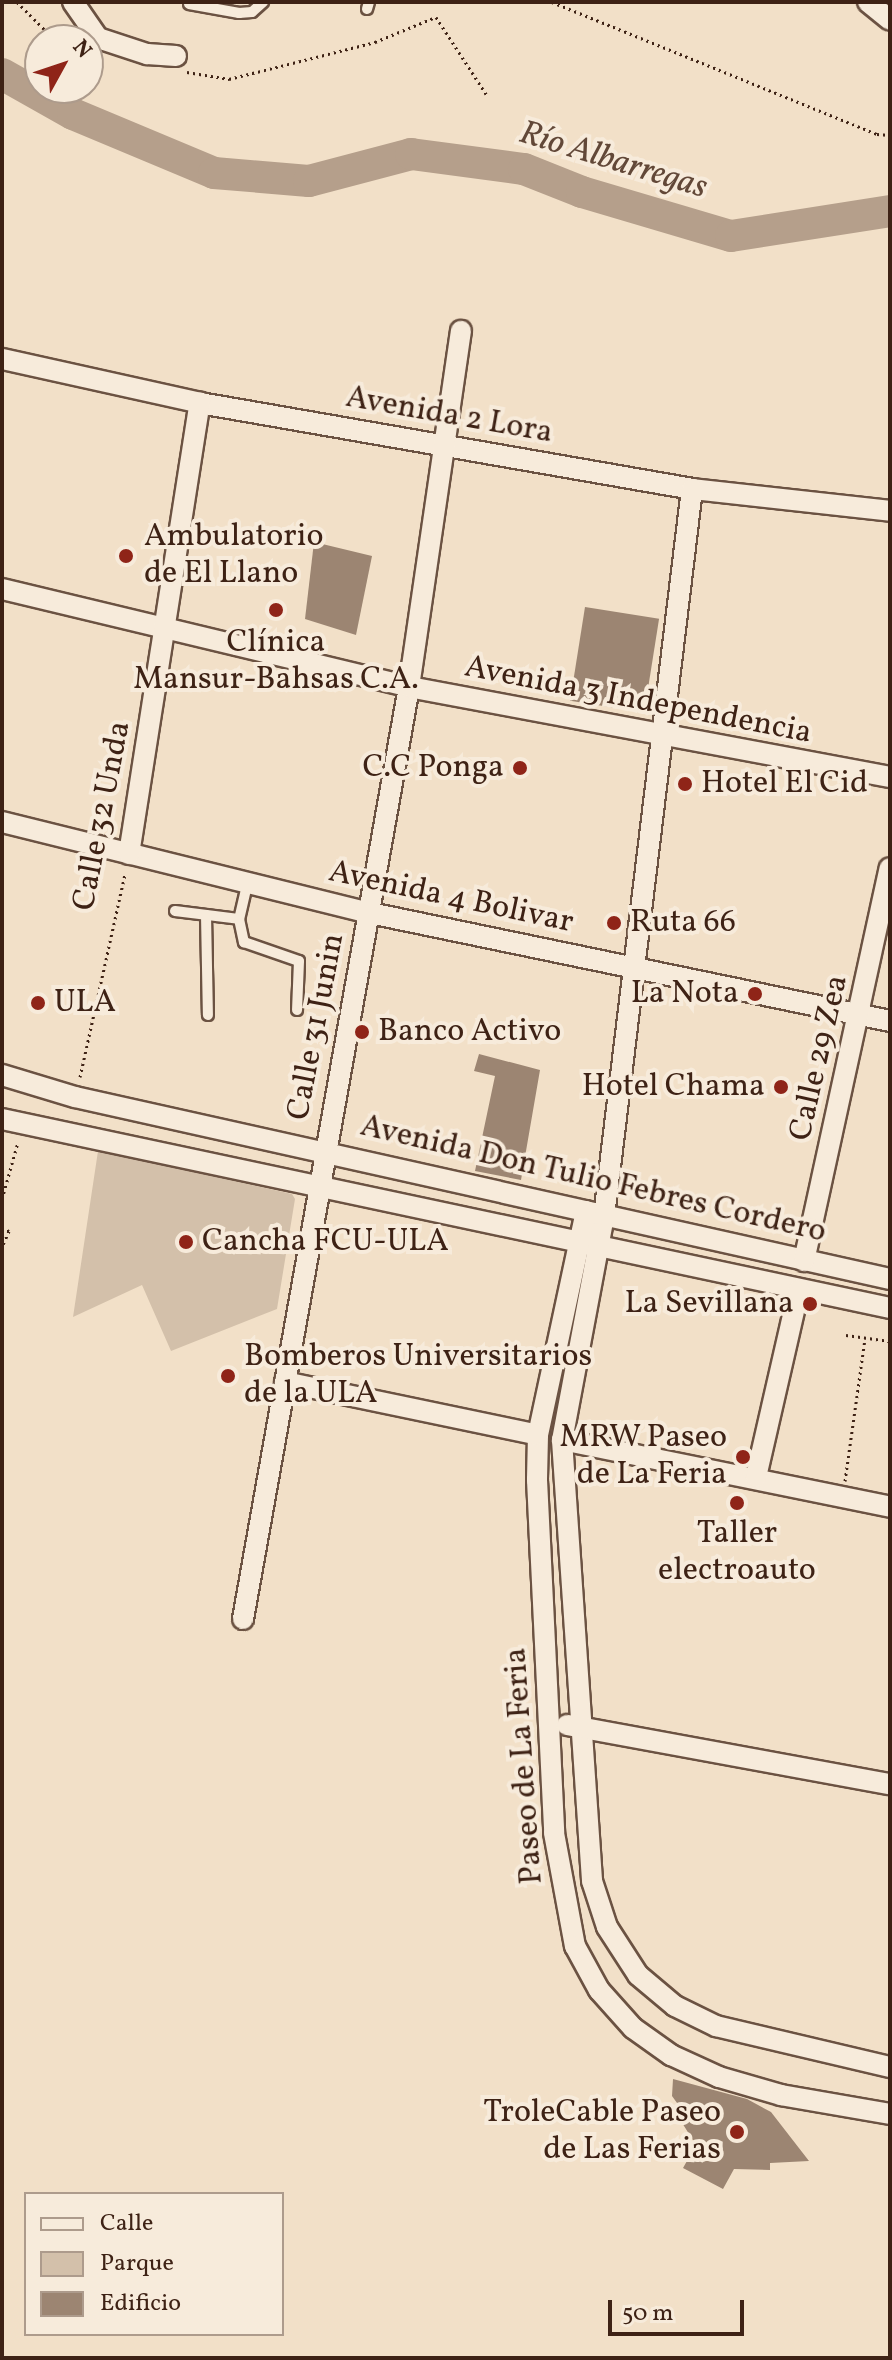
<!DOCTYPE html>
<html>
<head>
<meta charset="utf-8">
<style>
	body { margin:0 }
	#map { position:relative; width:892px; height:2360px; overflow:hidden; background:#f2e0c8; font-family:Vollkorn,serif }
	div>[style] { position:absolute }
	.green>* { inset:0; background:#d3c0aa }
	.river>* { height:32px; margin:-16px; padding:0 16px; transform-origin:16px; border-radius:16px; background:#b59f8b }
	.building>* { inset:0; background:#9c8572; transform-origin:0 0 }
	.path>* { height:3px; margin-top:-1.5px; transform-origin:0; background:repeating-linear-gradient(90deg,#3e2215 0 2px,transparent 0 6px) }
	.roads { filter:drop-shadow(2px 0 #6b5242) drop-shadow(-2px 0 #6b5242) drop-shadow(0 2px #6b5242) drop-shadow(0 -2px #6b5242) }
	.service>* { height:10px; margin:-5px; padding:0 5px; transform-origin:5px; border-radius:5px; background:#f7ebdb }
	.minor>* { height:20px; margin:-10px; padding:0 10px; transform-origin:10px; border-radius:10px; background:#f7ebdb }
	.dots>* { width:22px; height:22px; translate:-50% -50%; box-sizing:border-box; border:4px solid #f7ebdb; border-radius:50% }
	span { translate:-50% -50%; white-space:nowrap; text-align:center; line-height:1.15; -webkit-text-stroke:8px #f7ebdb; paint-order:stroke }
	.street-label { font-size:32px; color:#3e2215 }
	.poi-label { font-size:32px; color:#3e2215 }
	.left { translate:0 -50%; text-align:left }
	.right { translate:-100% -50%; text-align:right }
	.water-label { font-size:34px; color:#624838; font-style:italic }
	.frame { position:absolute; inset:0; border:4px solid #3e2215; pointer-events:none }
	.legend { position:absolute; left:24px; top:2192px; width:260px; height:144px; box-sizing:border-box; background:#f7ebdb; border:2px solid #ad9b8c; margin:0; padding:10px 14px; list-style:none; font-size:24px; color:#3e2215 }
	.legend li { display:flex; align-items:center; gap:16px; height:40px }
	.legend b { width:40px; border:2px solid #ad9b8c }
	.north { position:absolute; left:24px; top:24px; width:80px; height:80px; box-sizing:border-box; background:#f7ebdb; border:2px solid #ad9b8c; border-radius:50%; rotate:50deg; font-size:22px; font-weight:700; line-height:32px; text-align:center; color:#3e2215 }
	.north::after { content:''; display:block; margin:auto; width:28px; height:36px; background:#8f2418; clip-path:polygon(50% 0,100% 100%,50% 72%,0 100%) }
	.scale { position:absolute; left:608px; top:2300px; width:136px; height:36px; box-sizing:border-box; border:4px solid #3e2215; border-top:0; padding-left:10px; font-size:24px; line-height:28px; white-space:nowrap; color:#3e2215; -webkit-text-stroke:6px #f7ebdb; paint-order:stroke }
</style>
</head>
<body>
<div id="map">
	<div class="green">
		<i style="clip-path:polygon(98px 1151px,292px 1194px,295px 1199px,277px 1309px,171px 1351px,142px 1285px,73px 1317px)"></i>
	</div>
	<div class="river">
		<i style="left:2px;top:74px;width:81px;rotate:29.4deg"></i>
		<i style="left:73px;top:114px;width:153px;rotate:22.7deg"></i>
		<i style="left:214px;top:173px;width:95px;rotate:4.8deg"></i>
		<i style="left:309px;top:181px;width:106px;rotate:-14.8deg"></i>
		<i style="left:411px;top:154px;width:114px;rotate:7.6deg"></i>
		<i style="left:524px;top:169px;width:62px;rotate:21.6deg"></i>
		<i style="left:582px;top:192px;width:155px;rotate:16.5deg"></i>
		<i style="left:731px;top:236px;width:161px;rotate:-8.9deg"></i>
	</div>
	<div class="building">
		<i style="clip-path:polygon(314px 542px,372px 556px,356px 635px,305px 619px)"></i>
		<i style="left:585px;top:607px;width:75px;height:95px;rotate:9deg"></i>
		<i style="clip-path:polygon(479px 1054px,540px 1070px,521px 1180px,475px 1171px,495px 1076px,474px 1071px)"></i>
		<i style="clip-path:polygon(673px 2079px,747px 2099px,771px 2112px,809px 2161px,770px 2163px,770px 2170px,734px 2169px,723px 2189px,683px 2168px,696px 2145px,679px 2118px,685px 2114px,672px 2096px)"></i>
	</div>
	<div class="path">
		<i style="left:17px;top:2px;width:47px;rotate:45deg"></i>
		<i style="left:50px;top:35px;width:14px;rotate:21deg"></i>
		<i style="left:552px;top:2px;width:351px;rotate:22.1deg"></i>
		<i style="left:877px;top:134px;width:13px;rotate:4deg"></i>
		<i style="left:187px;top:72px;width:43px;rotate:9.5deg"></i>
		<i style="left:229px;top:79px;width:151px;rotate:-14.2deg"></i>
		<i style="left:375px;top:42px;width:66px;rotate:-22.3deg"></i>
		<i style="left:436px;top:17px;width:92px;rotate:57deg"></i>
		<i style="left:80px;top:1077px;width:208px;rotate:-77.5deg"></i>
		<i style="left:2px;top:1199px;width:59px;rotate:-74.3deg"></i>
		<i style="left:2px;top:1227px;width:8px;rotate:30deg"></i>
		<i style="left:9px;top:1231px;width:17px;rotate:114deg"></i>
		<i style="left:846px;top:1335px;width:44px;rotate:7.8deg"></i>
		<i style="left:890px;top:1419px;width:5px;rotate:90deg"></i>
		<i style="left:845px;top:1481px;width:144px;rotate:-82deg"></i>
	</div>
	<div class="roads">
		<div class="service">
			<i style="left:189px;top:4px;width:51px;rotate:10.2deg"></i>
			<i style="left:239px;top:13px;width:13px;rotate:-4deg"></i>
			<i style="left:252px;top:12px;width:15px;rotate:-42deg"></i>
			<i style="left:367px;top:9px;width:7px;rotate:-74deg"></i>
			<i style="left:247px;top:885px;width:35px;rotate:103deg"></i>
			<i style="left:239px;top:919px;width:24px;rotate:78deg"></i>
			<i style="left:244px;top:942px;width:58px;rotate:19.1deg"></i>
			<i style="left:299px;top:961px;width:49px;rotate:92.3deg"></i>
			<i style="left:175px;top:911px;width:64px;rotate:7.1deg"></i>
			<i style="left:206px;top:915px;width:100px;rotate:88.9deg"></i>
		</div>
		<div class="minor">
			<i style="left:73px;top:2px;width:44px;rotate:55.2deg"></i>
			<i style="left:98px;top:38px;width:52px;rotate:18.1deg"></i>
			<i style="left:147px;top:54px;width:29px;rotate:4deg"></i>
			<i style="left:868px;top:2px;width:28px;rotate:39deg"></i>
			<i style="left:2px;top:359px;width:203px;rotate:12.5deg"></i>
			<i style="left:200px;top:403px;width:499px;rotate:9.9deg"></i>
			<i style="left:692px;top:489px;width:199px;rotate:6.3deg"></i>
			<i style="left:692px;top:489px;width:732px;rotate:96.9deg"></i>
			<i style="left:604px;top:1216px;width:228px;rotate:100.6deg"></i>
			<i style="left:562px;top:1440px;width:442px;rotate:86.1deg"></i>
			<i style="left:592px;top:1881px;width:48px;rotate:71.9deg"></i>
			<i style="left:607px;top:1927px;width:57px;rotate:57.1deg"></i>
			<i style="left:638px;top:1975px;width:48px;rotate:40deg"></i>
			<i style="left:675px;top:2006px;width:46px;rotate:26deg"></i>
			<i style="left:716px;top:2026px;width:179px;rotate:13.3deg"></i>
			<i style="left:2px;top:589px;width:419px;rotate:13.5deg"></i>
			<i style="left:409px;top:687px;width:489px;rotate:10.6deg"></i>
			<i style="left:2px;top:822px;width:379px;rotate:13.9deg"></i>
			<i style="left:370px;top:913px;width:531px;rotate:11.73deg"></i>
			<i style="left:129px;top:854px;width:457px;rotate:-81.1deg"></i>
			<i style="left:2px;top:1075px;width:76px;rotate:16.8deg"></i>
			<i style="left:75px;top:1097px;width:835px;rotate:12.59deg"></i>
			<i style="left:2px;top:1119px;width:908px;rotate:12.02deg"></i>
			<i style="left:586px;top:1211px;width:229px;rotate:102.1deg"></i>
			<i style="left:538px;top:1435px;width:45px;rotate:91.3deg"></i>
			<i style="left:537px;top:1480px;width:353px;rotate:87.2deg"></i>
			<i style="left:554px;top:1833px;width:115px;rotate:79.5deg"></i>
			<i style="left:575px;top:1946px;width:50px;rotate:61.4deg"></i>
			<i style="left:599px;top:1990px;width:51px;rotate:48.2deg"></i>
			<i style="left:633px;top:2028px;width:47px;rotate:35.4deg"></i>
			<i style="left:671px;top:2055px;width:53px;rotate:24.6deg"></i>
			<i style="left:719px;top:2077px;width:65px;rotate:16.2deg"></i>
			<i style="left:781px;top:2095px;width:111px;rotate:9.9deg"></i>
			<i style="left:804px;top:1261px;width:402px;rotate:-77.7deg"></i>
			<i style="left:285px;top:1382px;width:258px;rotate:11.8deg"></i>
			<i style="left:562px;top:1440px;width:335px;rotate:11.5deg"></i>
			<i style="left:756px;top:1477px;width:192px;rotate:-77.1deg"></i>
			<i style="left:243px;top:1619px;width:947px;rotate:-79.9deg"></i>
			<i style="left:409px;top:687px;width:360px;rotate:-81.7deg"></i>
			<i style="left:567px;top:1725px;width:328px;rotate:10.4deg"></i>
		</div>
	</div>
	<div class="dots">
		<i style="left:126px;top:556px;background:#8f2418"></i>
		<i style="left:276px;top:610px;background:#8f2418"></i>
		<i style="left:520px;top:768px;background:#8f2418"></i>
		<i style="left:685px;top:784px;background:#8f2418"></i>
		<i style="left:614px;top:923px;background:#8f2418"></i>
		<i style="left:755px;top:994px;background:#8f2418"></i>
		<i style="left:38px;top:1003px;background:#8f2418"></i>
		<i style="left:362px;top:1032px;background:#8f2418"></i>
		<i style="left:781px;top:1087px;background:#8f2418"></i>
		<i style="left:186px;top:1242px;background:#8f2418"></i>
		<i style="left:810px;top:1304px;background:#8f2418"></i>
		<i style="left:228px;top:1376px;background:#8f2418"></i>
		<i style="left:743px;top:1457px;background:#8f2418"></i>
		<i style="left:737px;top:1503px;background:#8f2418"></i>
		<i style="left:737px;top:2132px;background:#8f2418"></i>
	</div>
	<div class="street-label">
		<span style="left:449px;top:416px;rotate:10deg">Avenida 2 Lora</span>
		<span style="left:638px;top:701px;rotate:11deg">Avenida 3 Independencia</span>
		<span style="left:103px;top:816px;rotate:-79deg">Calle 32 Unda</span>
		<span style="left:451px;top:898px;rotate:12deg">Avenida 4 Bolivar</span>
		<span style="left:317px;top:1027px;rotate:-79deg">Calle 31 Junin</span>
		<span style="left:820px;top:1058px;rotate:-77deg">Calle 29 Zea</span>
		<span style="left:593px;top:1180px;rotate:13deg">Avenida Don Tulio Febres Cordero</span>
		<span style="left:525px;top:1766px;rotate:-94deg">Paseo de La Feria</span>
	</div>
	<div class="poi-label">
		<span class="left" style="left:144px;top:556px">Ambulatorio<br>de El Llano</span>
		<span style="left:276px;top:662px">Clínica<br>Mansur-Bahsas C.A.</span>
		<span class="right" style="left:504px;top:768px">C.C Ponga</span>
		<span class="left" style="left:701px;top:784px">Hotel El Cid</span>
		<span class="left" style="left:630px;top:923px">Ruta 66</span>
		<span class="right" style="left:739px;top:994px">La Nota</span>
		<span class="left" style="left:54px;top:1003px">ULA</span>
		<span class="left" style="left:378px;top:1032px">Banco Activo</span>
		<span class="right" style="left:765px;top:1087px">Hotel Chama</span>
		<span class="left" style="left:202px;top:1242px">Cancha FCU-ULA</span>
		<span class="right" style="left:794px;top:1304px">La Sevillana</span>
		<span class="left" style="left:244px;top:1376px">Bomberos Universitarios<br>de la ULA</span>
		<span class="right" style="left:727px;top:1457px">MRW Paseo<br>de La Feria</span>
		<span style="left:737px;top:1553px">Taller<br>electroauto</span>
		<span class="right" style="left:721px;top:2132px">TroleCable Paseo<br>de Las Ferias</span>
	</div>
	<div class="water-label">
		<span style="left:613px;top:161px;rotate:17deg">Río Albarregas</span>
	</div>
	<div class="frame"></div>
	<ul class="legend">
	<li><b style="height:10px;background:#f7ebdb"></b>Calle</li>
	<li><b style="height:22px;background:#d3c0aa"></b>Parque</li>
	<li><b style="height:22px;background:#9c8572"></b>Edificio</li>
	</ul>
	<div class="north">N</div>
	<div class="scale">50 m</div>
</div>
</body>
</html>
